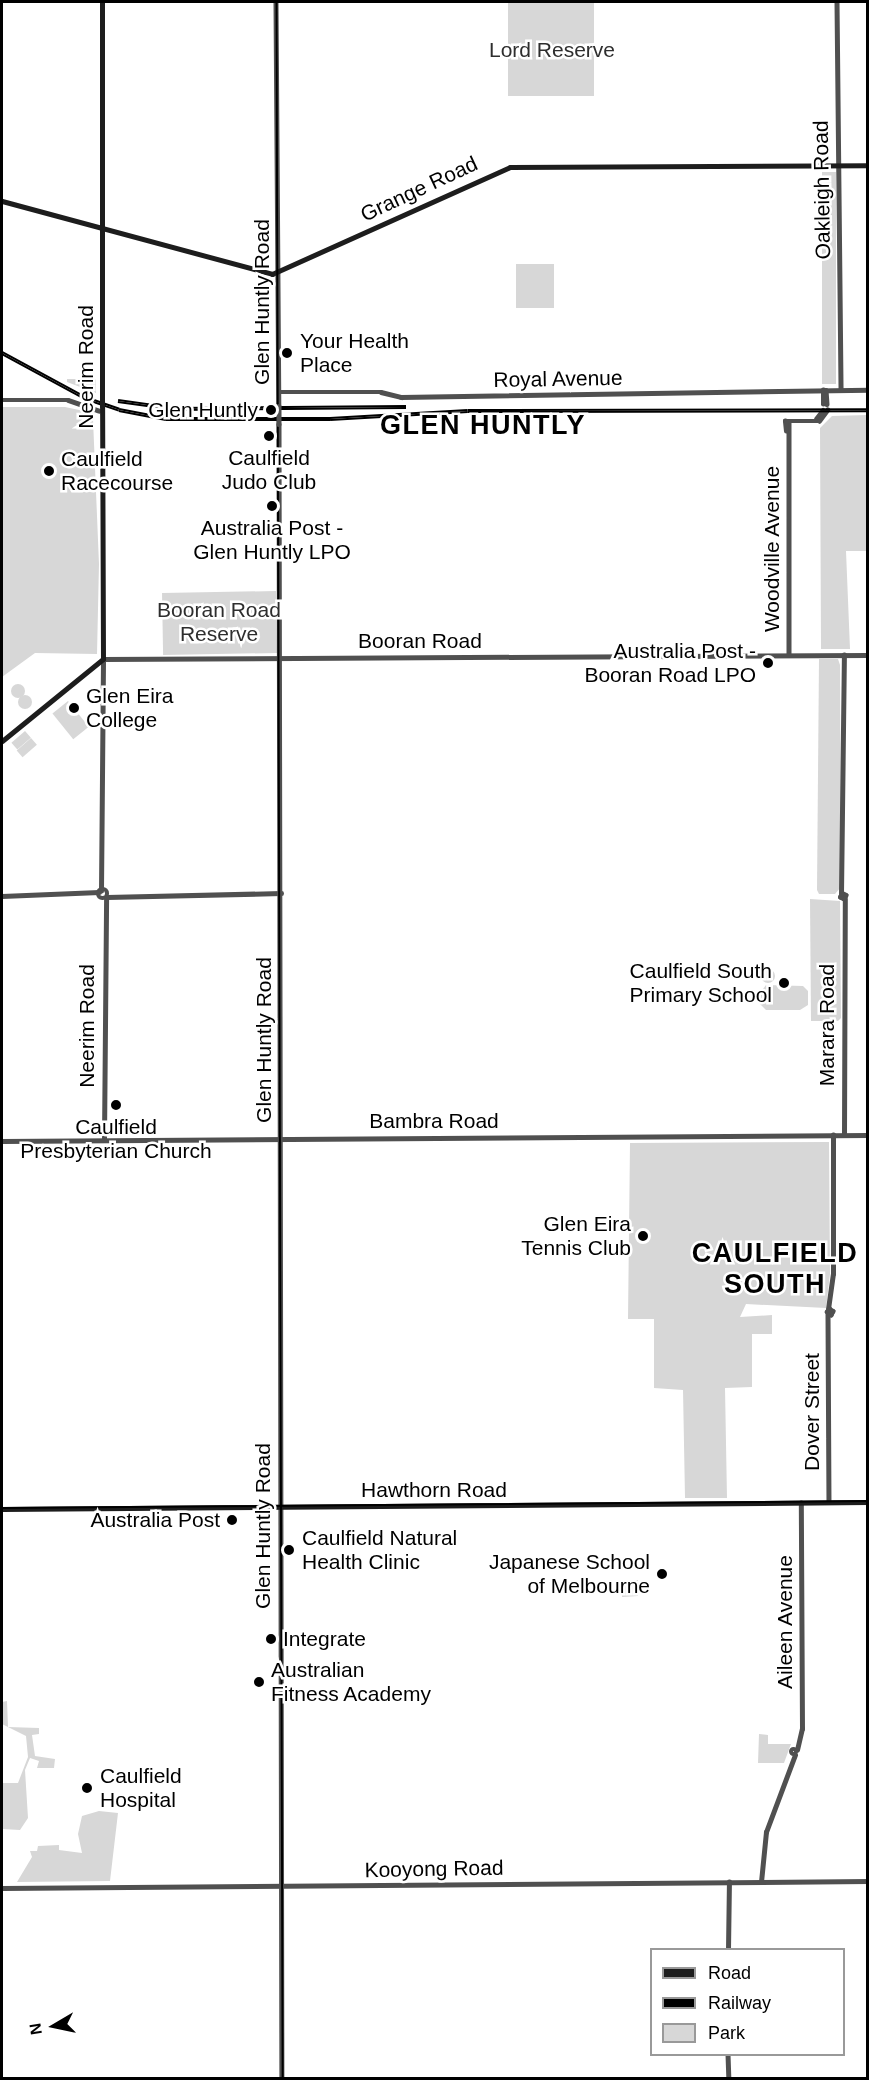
<!DOCTYPE html>
<html>
<head>
<meta charset="utf-8">
<style>
	body { margin:0 }
	#map { position:relative; width:869px; height:2080px; overflow:hidden; background:#fff; font-family:Arial,sans-serif }
	div>[style] { position:absolute }
	.green>* { inset:0; background:#d7d7d7; transform-origin:0 0 }
	.round { border-radius:50% }
	.tertiary>* { height:4.5px; margin:-2.25px; padding:0 2.25px; transform-origin:2.25px; border-radius:2.25px; background:#505050 }
	.tertiary>.ring { margin:-2.25px; padding:0; box-sizing:content-box; background:none; border:4.5px solid #505050; border-radius:50% }
	.secondary>* { height:5px; margin:-2.5px; padding:0 2.5px; transform-origin:2.5px; border-radius:2.5px; background:#1d1d1d }
	.tram>* { height:1.5px; margin:-0.75px; padding:0 0.75px; transform-origin:0.75px; border-radius:0.75px; background:#000 }
	.rail>* { height:4px; margin-top:-2px; transform-origin:0; background:repeating-linear-gradient(90deg,#fff 0 4.5px,#000 0 9px); box-sizing:border-box; border-block:2px solid #000 }
	.tertiary-bridge>* { height:4.5px; margin:-2.25px; padding:0 2.25px; transform-origin:2.25px; border-radius:2.25px; background:#505050 }
	.secondary-bridge>* { height:5px; margin:-2.5px; padding:0 2.5px; transform-origin:2.5px; border-radius:2.5px; background:#1d1d1d }
	.dots>* { width:16px; height:16px; translate:-50% -50%; box-sizing:border-box; border:3px solid #fff; border-radius:50% }
	span { translate:-50% -50%; white-space:nowrap; text-align:center; line-height:1.15; -webkit-text-stroke:5px #fff; paint-order:stroke }
	.park-label { font-size:21px; color:#2e2e2e }
	.street-label { font-size:21px; color:#000 }
	.poi-label { font-size:21px; color:#000 }
	.left { translate:0 -50%; text-align:left }
	.right { translate:-100% -50%; text-align:right }
	.district-label { font-size:27px; color:#000; font-weight:700; letter-spacing:1.5px }
	.frame { position:absolute; inset:0; border:3px solid #000; pointer-events:none }
	.legend { position:absolute; left:650px; top:1948px; width:195px; height:108px; box-sizing:border-box; background:#fff; border:2px solid #999; margin:0; padding:8px 10px; list-style:none; font-size:18px; color:#000 }
	.legend li { display:flex; align-items:center; gap:12px; height:30px }
	.legend b { width:30px; border:2px solid #999 }
	.north { position:absolute; left:24px; top:1996px; width:60px; height:60px; -webkit-text-stroke:4px #fff; paint-order:stroke; rotate:261deg; font-size:16px; font-weight:700; line-height:24px; text-align:center; color:#000 }
	.north::after { content:''; display:block; margin:auto; width:21px; height:27px; background:#000; clip-path:polygon(50% 0,100% 100%,50% 72%,0 100%) }
</style>
</head>
<body>
<div id="map">
	<div class="green">
		<i style="left:508px;top:2px;width:86px;height:94px"></i>
		<i style="left:822px;top:172px;width:14px;height:212px"></i>
		<i style="left:516px;top:264px;width:38px;height:44px"></i>
		<i style="clip-path:polygon(67px 379px,96px 379px,96px 393px,67px 382px)"></i>
		<i style="clip-path:polygon(2px 407px,65px 407px,84px 411px,93px 419px,99px 564px,97px 654px,35px 653px,2px 677px)"></i>
		<i style="clip-path:polygon(867px 415px,867px 551px,846px 551px,850px 649px,821px 649px,820px 428px,832px 416px)"></i>
		<i style="left:276px;top:591px;width:62px;height:114px;rotate:89deg"></i>
		<i style="clip-path:polygon(819px 659px,838px 659px,840px 665px,841px 887px,835px 894px,819px 894px,817px 890px)"></i>
		<i class="round" style="left:11px;top:684px;width:14px;height:14px"></i>
		<i class="round" style="left:18px;top:695px;width:14px;height:14px"></i>
		<i style="left:68px;top:701px;width:33px;height:20px;rotate:51deg"></i>
		<i style="left:25px;top:731px;width:9px;height:18px;rotate:49deg"></i>
		<i style="left:31px;top:738px;width:9px;height:19px;rotate:49deg"></i>
		<i style="clip-path:polygon(810px 899px,840px 901px,841px 1018px,838px 1021px,811px 1021px)"></i>
		<i class="round" style="left:761px;top:969px;width:14px;height:14px"></i>
		<i style="clip-path:polygon(766px 985px,803px 986px,808px 991px,808px 1005px,800px 1010px,766px 1010px,760px 1004px,760px 993px)"></i>
		<i style="clip-path:polygon(829px 1142px,830px 1274px,826px 1308px,746px 1304px,740px 1317px,772px 1315px,772px 1334px,752px 1334px,752px 1387px,725px 1388px,727px 1498px,685px 1498px,683px 1390px,654px 1388px,654px 1319px,628px 1319px,630px 1143px)"></i>
		<i style="clip-path:polygon(621px 1580px,638px 1580px,638px 1587px,633px 1589px,638px 1590px,638px 1596px,622px 1597px)"></i>
		<i style="clip-path:polygon(7px 1701px,8px 1727px,39px 1728px,39px 1734px,32px 1735px,35px 1756px,55px 1759px,54px 1768px,37px 1768px,39px 1761px,30px 1758px,25px 1770px,28px 1818px,20px 1830px,2px 1829px,2px 1783px,18px 1783px,28px 1757px,26px 1736px,2px 1724px,2px 1702px)"></i>
		<i style="clip-path:polygon(759px 1734px,768px 1735px,768px 1744px,791px 1744px,784px 1763px,758px 1763px)"></i>
		<i style="clip-path:polygon(99px 1811px,118px 1813px,110px 1881px,17px 1882px,32px 1857px,30px 1851px,37px 1851px,38px 1846px,59px 1845px,59px 1850px,82px 1853px,78px 1834px,82px 1816px)"></i>
	</div>
	<div class="tertiary">
		<i style="left:276px;top:2px;width:404px;rotate:89.6deg"></i>
		<i style="left:837px;top:2px;width:388px;rotate:89.4deg"></i>
		<i style="left:826px;top:390px;width:14px;rotate:86deg"></i>
		<i style="left:279px;top:392px;width:102px"></i>
		<i style="left:381px;top:392px;width:21px;rotate:14deg"></i>
		<i style="left:401px;top:397px;width:467px;rotate:-0.9deg"></i>
		<i style="left:2px;top:400px;width:66px"></i>
		<i style="left:68px;top:400px;width:36px;rotate:19deg"></i>
		<i style="left:823px;top:404px;width:14px;rotate:-90deg"></i>
		<i style="left:816px;top:419px;width:11px;rotate:-52deg"></i>
		<i style="left:789px;top:421px;width:234px;rotate:90deg"></i>
		<i style="left:279px;top:424px;width:1654px;rotate:89.9deg"></i>
		<i style="left:786px;top:431px;width:10px;rotate:-96deg"></i>
		<i style="left:785px;top:421px;width:34px"></i>
		<i style="left:819px;top:421px;width:14px;rotate:-54deg"></i>
		<i class="ring" style="left:98.5px;top:889.5px;width:4.5px;height:4.5px"></i>
		<i style="left:101px;top:891px;width:232px;rotate:-89.5deg"></i>
		<i style="left:103px;top:659px;width:765px;rotate:-0.3deg"></i>
		<i style="left:842px;top:893px;width:4px;rotate:27deg"></i>
		<i style="left:846px;top:895px;width:4px;rotate:117deg"></i>
		<i style="left:844px;top:899px;width:4px;rotate:-153deg"></i>
		<i style="left:840px;top:897px;width:4px;rotate:-63deg"></i>
		<i style="left:841px;top:894px;width:239px;rotate:-89.3deg"></i>
		<i style="left:2px;top:896px;width:97px;rotate:-2.4deg"></i>
		<i style="left:107px;top:897px;width:174px;rotate:-1.3deg"></i>
		<i style="left:844px;top:1135px;width:236px;rotate:-89.8deg"></i>
		<i style="left:104px;top:1140px;width:242px;rotate:-89.5deg"></i>
		<i style="left:2px;top:1141px;width:866px;rotate:-0.4deg"></i>
		<i style="left:828px;top:1309px;width:35px;rotate:-82deg"></i>
		<i style="left:833px;top:1274px;width:139px;rotate:-90deg"></i>
		<i style="left:829px;top:1309px;width:4px;rotate:27deg"></i>
		<i style="left:833px;top:1311px;width:4px;rotate:117deg"></i>
		<i style="left:831px;top:1315px;width:5px;rotate:-143deg"></i>
		<i style="left:827px;top:1312px;width:4px;rotate:-56deg"></i>
		<i style="left:828px;top:1314px;width:188px;rotate:89.7deg"></i>
		<i class="ring" style="left:791px;top:1749px;width:1.5px;height:1.5px"></i>
		<i style="left:797px;top:1750px;width:22px;rotate:-77deg"></i>
		<i style="left:802px;top:1729px;width:226px;rotate:-90.3deg"></i>
		<i style="left:761px;top:1882px;width:50px;rotate:-84.3deg"></i>
		<i style="left:766px;top:1832px;width:82px;rotate:-69.4deg"></i>
		<i style="left:2px;top:1888px;width:866px;rotate:-0.46deg"></i>
		<i style="left:728px;top:1950px;width:68px;rotate:-89.2deg"></i>
		<i style="left:728px;top:2054px;width:24px;rotate:88deg"></i>
	</div>
	<div class="secondary">
		<i style="left:102px;top:2px;width:393px;rotate:90deg"></i>
		<i style="left:2px;top:201px;width:280px;rotate:15.1deg"></i>
		<i style="left:272px;top:274px;width:261px;rotate:-24.2deg"></i>
		<i style="left:510px;top:167px;width:358px;rotate:-0.3deg"></i>
		<i style="left:2px;top:741px;width:130px;rotate:-39.1deg"></i>
		<i style="left:103px;top:659px;width:253px;rotate:-90.2deg"></i>
		<i style="left:2px;top:1509px;width:866px;rotate:-0.46deg"></i>
	</div>
	<div class="tram">
		<i style="left:277px;top:2px;width:2076px;rotate:89.83deg"></i>
		<i style="left:2px;top:1508px;width:866px;rotate:-0.46deg"></i>
	</div>
	<div class="rail">
		<i style="left:2px;top:353px;width:94px;rotate:28.5deg"></i>
		<i style="left:85px;top:398px;width:36px;rotate:19deg"></i>
		<i style="left:119px;top:410px;width:48px;rotate:10.8deg"></i>
		<i style="left:166px;top:419px;width:164px"></i>
		<i style="left:330px;top:419px;width:138px;rotate:-3.3deg"></i>
		<i style="left:468px;top:411px;width:400px;rotate:-0.1deg"></i>
		<i style="left:118px;top:401px;width:59px;rotate:7.9deg"></i>
		<i style="left:176px;top:409px;width:230px;rotate:-0.5deg"></i>
	</div>
	<div class="tertiary-bridge">
		<i style="left:279px;top:406px;width:18px;rotate:90deg"></i>
	</div>
	<div class="secondary-bridge">
		<i style="left:102px;top:406px;width:11px;rotate:-90deg"></i>
	</div>
	<div class="dots">
		<i style="left:287px;top:353px;background:#000"></i>
		<i style="left:271px;top:410px;background:#000"></i>
		<i style="left:269px;top:436px;background:#000"></i>
		<i style="left:49px;top:471px;background:#000"></i>
		<i style="left:272px;top:506px;background:#000"></i>
		<i style="left:768px;top:663px;background:#000"></i>
		<i style="left:74px;top:708px;background:#000"></i>
		<i style="left:784px;top:983px;background:#000"></i>
		<i style="left:116px;top:1105px;background:#000"></i>
		<i style="left:643px;top:1236px;background:#000"></i>
		<i style="left:232px;top:1520px;background:#000"></i>
		<i style="left:289px;top:1550px;background:#000"></i>
		<i style="left:662px;top:1574px;background:#000"></i>
		<i style="left:271px;top:1639px;background:#000"></i>
		<i style="left:259px;top:1682px;background:#000"></i>
		<i style="left:87px;top:1788px;background:#000"></i>
	</div>
	<div class="park-label">
		<span style="left:552px;top:50px">Lord Reserve</span>
		<span style="left:219px;top:622px">Booran Road<br>Reserve</span>
	</div>
	<div class="street-label">
		<span style="left:419px;top:189px;rotate:-25deg">Grange Road</span>
		<span style="left:822px;top:190px;rotate:-91deg">Oakleigh Road</span>
		<span style="left:262px;top:302px;rotate:-90deg">Glen Huntly Road</span>
		<span style="left:86px;top:367px;rotate:-90deg">Neerim Road</span>
		<span style="left:558px;top:379px;rotate:-1deg">Royal Avenue</span>
		<span style="left:772px;top:549px;rotate:-90deg">Woodville Avenue</span>
		<span style="left:420px;top:641px">Booran Road</span>
		<span style="left:827px;top:1025px;rotate:-90deg">Marara Road</span>
		<span style="left:87px;top:1026px;rotate:-90deg">Neerim Road</span>
		<span style="left:264px;top:1040px;rotate:-90deg">Glen Huntly Road</span>
		<span style="left:434px;top:1121px">Bambra Road</span>
		<span style="left:812px;top:1412px;rotate:-90deg">Dover Street</span>
		<span style="left:434px;top:1490px">Hawthorn Road</span>
		<span style="left:263px;top:1526px;rotate:-90deg">Glen Huntly Road</span>
		<span style="left:785px;top:1622px;rotate:-90deg">Aileen Avenue</span>
		<span style="left:434px;top:1869px;rotate:-1deg">Kooyong Road</span>
	</div>
	<div class="poi-label">
		<span class="left" style="left:300px;top:353px">Your Health<br>Place</span>
		<span class="right" style="left:258px;top:410px">Glen Huntly</span>
		<span style="left:269px;top:470px">Caulfield<br>Judo Club</span>
		<span class="left" style="left:61px;top:471px">Caulfield<br>Racecourse</span>
		<span style="left:272px;top:540px">Australia Post -<br>Glen Huntly LPO</span>
		<span class="right" style="left:756px;top:663px">Australia Post -<br>Booran Road LPO</span>
		<span class="left" style="left:86px;top:708px">Glen Eira<br>College</span>
		<span class="right" style="left:772px;top:983px">Caulfield South<br>Primary School</span>
		<span style="left:116px;top:1139px">Caulfield<br>Presbyterian Church</span>
		<span class="right" style="left:631px;top:1236px">Glen Eira<br>Tennis Club</span>
		<span class="right" style="left:220px;top:1520px">Australia Post</span>
		<span class="left" style="left:302px;top:1550px">Caulfield Natural<br>Health Clinic</span>
		<span class="right" style="left:650px;top:1574px">Japanese School<br>of Melbourne</span>
		<span class="left" style="left:283px;top:1639px">Integrate</span>
		<span class="left" style="left:271px;top:1682px">Australian<br>Fitness Academy</span>
		<span class="left" style="left:100px;top:1788px">Caulfield<br>Hospital</span>
	</div>
	<div class="district-label">
		<span style="left:483px;top:426px">GLEN HUNTLY</span>
		<span style="left:775px;top:1269px">CAULFIELD<br>SOUTH</span>
	</div>
	<div class="frame"></div>
	<ul class="legend">
	<li><b style="height:8px;background:#1d1d1d"></b>Road</li>
	<li><b style="height:8px;background:#000"></b>Railway</li>
	<li><b style="height:16px;background:#d7d7d7"></b>Park</li>
	</ul>
	<div class="north">N</div>
</div>
</body>
</html>
